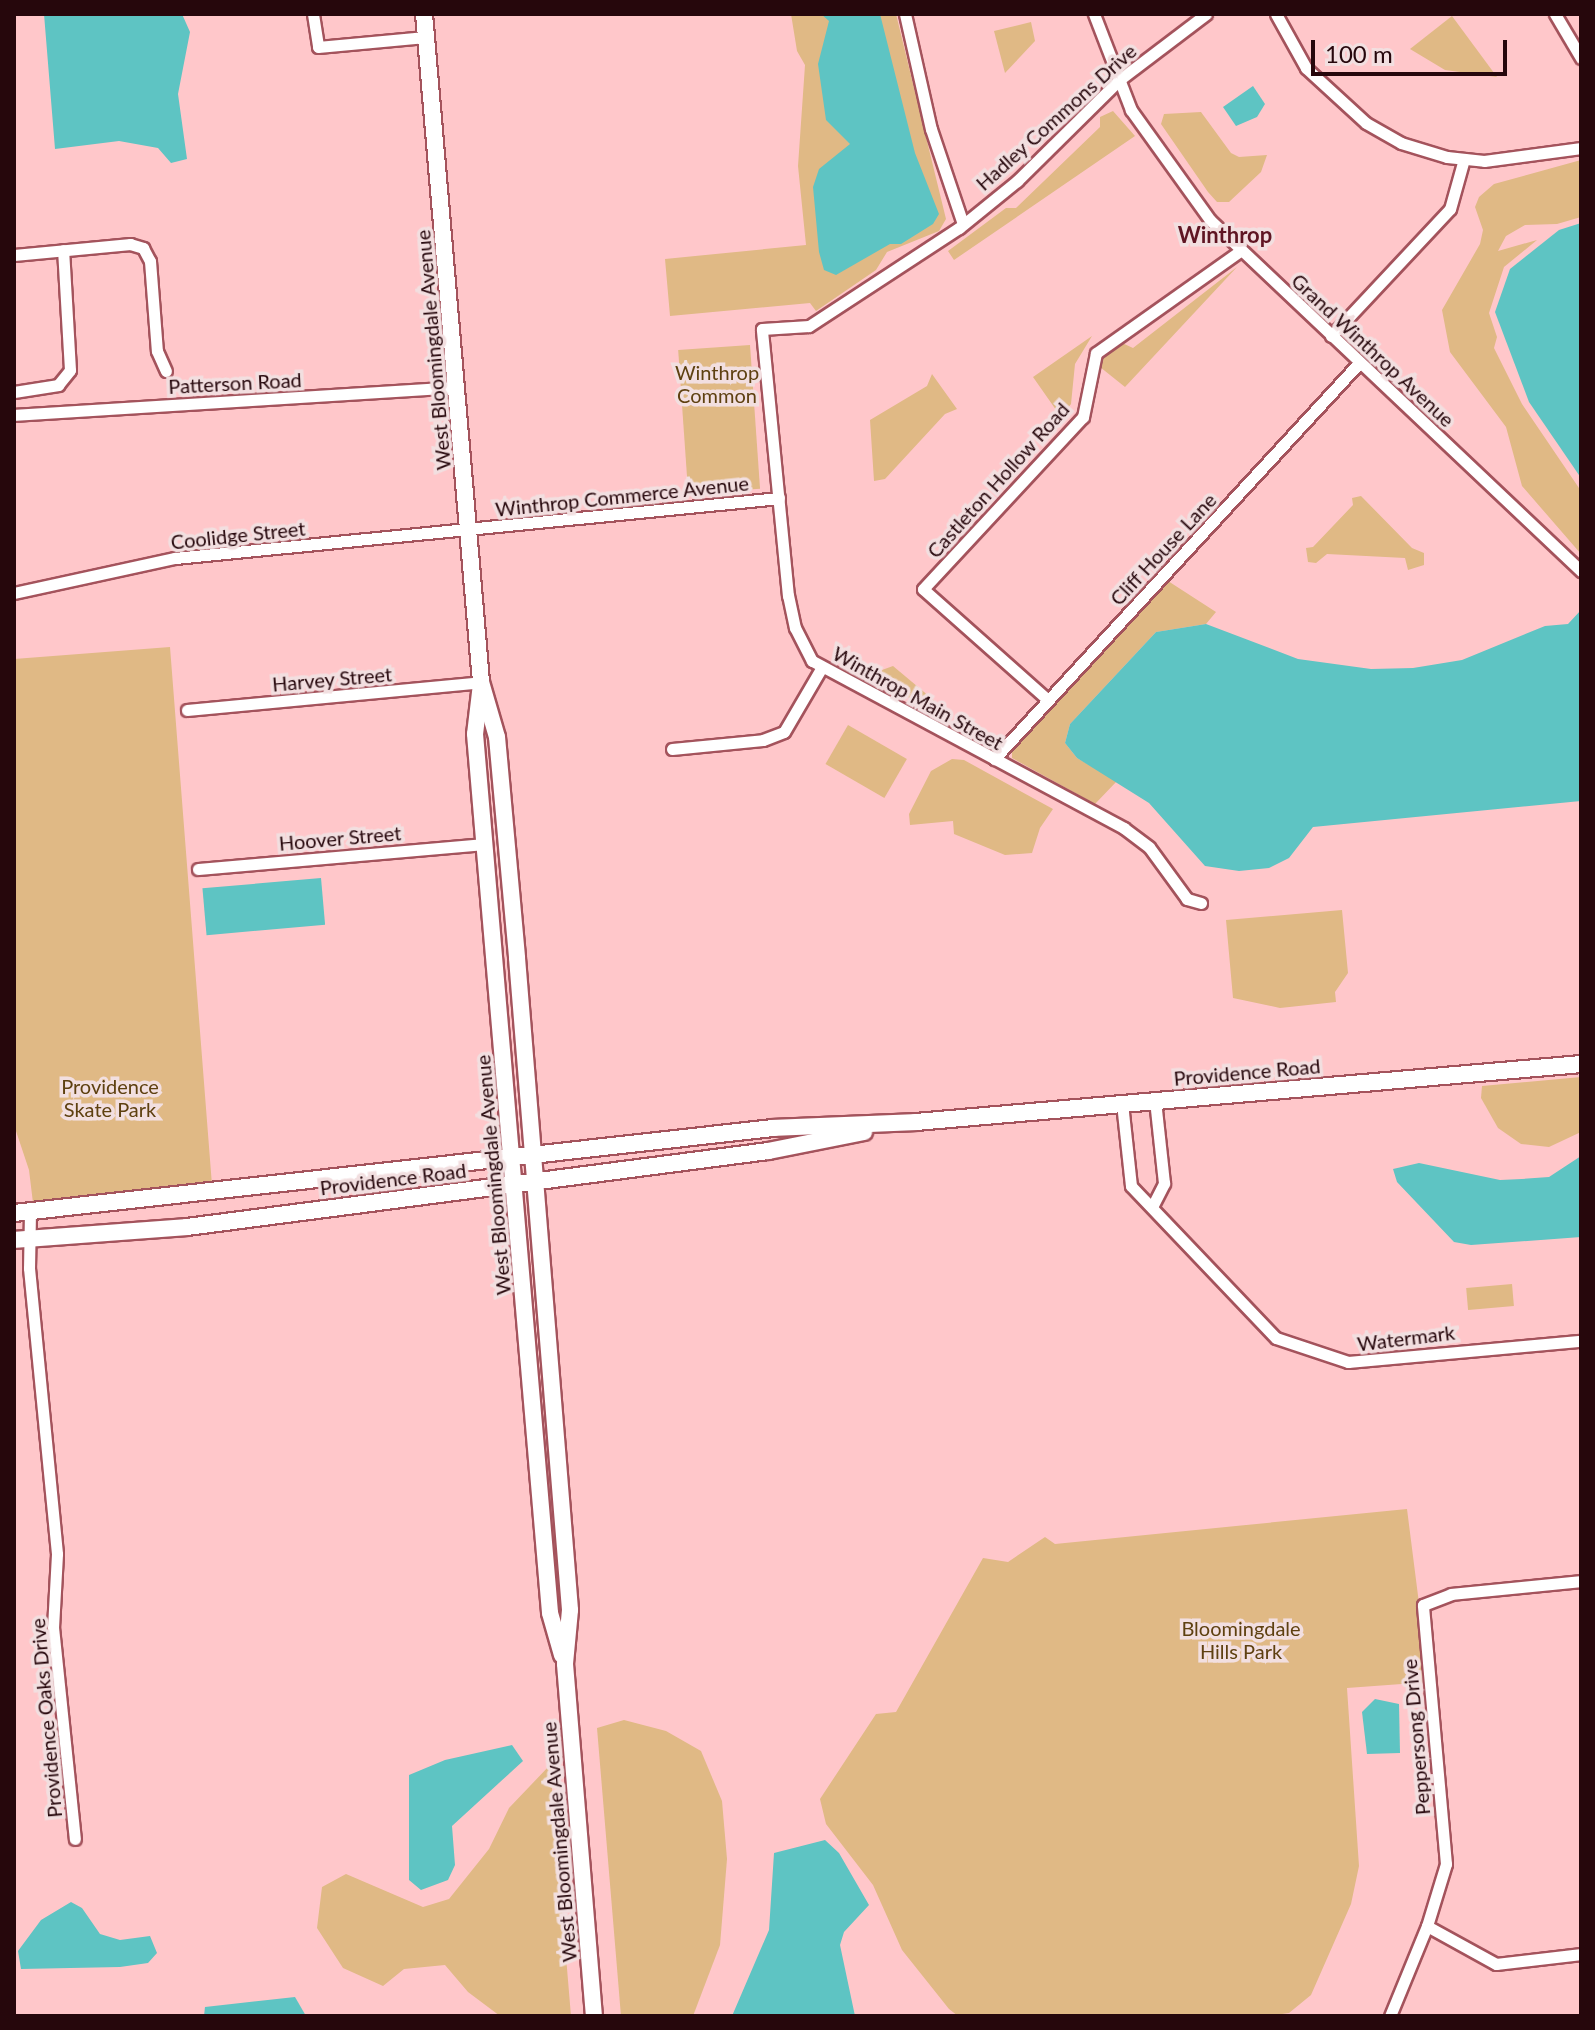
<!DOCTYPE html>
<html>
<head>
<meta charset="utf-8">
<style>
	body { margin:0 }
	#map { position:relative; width:1595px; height:2030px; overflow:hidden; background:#ffc7ca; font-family:Lato,sans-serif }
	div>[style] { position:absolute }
	.green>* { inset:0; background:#e0b985; transform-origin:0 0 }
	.water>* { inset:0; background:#5ec4c3; transform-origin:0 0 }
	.roads { filter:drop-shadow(2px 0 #a4535c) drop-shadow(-2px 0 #a4535c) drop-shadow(0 2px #a4535c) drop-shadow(0 -2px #a4535c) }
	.street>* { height:11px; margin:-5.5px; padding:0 5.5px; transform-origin:5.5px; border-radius:5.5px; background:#fff }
	.secondary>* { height:16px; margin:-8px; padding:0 8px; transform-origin:8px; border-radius:8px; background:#fff }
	span { translate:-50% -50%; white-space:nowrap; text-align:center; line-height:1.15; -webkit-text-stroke:7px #f2dfe0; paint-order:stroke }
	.street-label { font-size:20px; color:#26070c }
	.park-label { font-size:20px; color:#5e4010 }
	.neighbourhood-label { font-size:22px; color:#5f1523; font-weight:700 }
	.frame { position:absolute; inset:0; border:16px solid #26070c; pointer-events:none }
	.scale { position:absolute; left:1311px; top:40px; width:196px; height:36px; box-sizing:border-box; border:4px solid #26070c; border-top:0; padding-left:10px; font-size:24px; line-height:28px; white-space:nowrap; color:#26070c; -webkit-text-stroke:6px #f2dfe0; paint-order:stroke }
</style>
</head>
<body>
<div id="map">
	<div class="green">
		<i style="clip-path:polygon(791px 14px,896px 14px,946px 219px,939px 231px,887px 252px,876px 270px,816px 311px,810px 303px,670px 316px,665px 259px,806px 245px,798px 166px,805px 65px,797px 51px)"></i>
		<i style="clip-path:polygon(1452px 16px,1497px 77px,1445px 70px,1410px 49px)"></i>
		<i style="clip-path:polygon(1031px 22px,1035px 41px,1005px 73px,994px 31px)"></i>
		<i style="clip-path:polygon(1113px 111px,1135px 136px,954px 260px,948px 251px,1006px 208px,1016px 208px,1100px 127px,1100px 117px)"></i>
		<i style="clip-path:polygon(1201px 112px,1231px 153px,1239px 157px,1267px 155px,1261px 172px,1229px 202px,1217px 202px,1208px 192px,1161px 124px,1164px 114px)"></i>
		<i style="clip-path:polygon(1581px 160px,1581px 217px,1557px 224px,1525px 225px,1506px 236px,1498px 251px,1537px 240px,1504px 267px,1489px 313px,1497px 337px,1494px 348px,1522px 404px,1581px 491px,1581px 554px,1522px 486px,1506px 427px,1450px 352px,1442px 310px,1480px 244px,1483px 230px,1475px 207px,1479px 197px,1494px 184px)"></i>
		<i style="clip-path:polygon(1237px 267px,1125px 387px,1100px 367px,1104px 354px,1120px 342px,1133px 348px)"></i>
		<i style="clip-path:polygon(1092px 336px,1075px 364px,1071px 404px,1061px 417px,1033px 377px)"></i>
		<i style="left:750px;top:345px;width:144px;height:72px;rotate:86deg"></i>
		<i style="clip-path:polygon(932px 374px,957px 409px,945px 414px,885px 479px,874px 481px,870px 420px,927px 386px)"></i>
		<i style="clip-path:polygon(1361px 496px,1412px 548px,1424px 553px,1424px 565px,1408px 570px,1405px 558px,1327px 554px,1316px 563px,1308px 562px,1306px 548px,1313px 547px,1353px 505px,1352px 498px)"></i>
		<i style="clip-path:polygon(1168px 581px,1216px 612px,1206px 624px,1156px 632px,1070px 724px,1065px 743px,1077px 758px,1117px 781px,1095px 804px,1012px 758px,1012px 750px)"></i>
		<i style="clip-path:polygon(170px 647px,212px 1185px,33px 1203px,29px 1170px,14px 1125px,14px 659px)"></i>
		<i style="clip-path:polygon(893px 666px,930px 697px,940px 706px,928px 709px,882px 682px,882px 670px)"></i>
		<i style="left:848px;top:725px;width:68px;height:45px;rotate:30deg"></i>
		<i style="clip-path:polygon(952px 759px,964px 760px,1053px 809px,1040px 828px,1032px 853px,1005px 855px,954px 834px,953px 821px,910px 825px,909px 814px,931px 771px)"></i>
		<i style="clip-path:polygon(1342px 910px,1348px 973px,1335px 992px,1336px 1002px,1280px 1008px,1233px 998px,1226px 920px)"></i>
		<i style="clip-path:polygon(1581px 1077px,1581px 1132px,1549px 1147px,1521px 1144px,1498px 1128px,1481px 1098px,1482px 1086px)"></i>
		<i style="left:1512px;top:1284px;width:22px;height:46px;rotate:85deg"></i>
		<i style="clip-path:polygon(1407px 1509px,1429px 1682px,1347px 1688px,1359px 1866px,1351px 1904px,1311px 1995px,1289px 2013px,1268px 2016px,958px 2016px,949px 2009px,902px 1950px,873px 1885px,826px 1824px,820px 1799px,876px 1714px,896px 1712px,983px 1558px,1008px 1562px,1045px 1537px,1055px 1544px)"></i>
		<i style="clip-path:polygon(624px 1720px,666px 1731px,701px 1751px,722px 1801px,727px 1859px,720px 1945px,693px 2016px,621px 2016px,597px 1728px)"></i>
		<i style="clip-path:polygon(550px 1765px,571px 2016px,500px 2016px,468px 1992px,445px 1965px,404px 1969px,383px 1986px,343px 1968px,317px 1928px,322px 1887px,346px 1874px,423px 1907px,449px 1899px,489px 1849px,509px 1808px)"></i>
	</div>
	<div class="water">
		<i style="clip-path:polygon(44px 14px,182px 14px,190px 32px,178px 94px,187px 159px,171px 163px,158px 148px,119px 141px,55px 149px)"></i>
		<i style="clip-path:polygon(821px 14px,880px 14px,915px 153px,939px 214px,933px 224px,901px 244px,890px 244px,836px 275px,824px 270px,819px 252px,813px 187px,819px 169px,850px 144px,826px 120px,818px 64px,829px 21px)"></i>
		<i style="clip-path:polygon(1253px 86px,1265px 104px,1257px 117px,1236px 126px,1223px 107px)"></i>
		<i style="clip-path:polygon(1581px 223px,1581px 478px,1529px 402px,1495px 312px,1510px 269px,1559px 230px)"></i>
		<i style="clip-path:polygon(1581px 610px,1581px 801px,1313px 827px,1289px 858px,1269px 868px,1239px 871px,1205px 866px,1149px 803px,1077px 758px,1065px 743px,1070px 724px,1156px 632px,1206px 624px,1298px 659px,1371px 669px,1413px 668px,1462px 660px,1545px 626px,1568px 624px)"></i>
		<i style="left:321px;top:878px;width:47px;height:119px;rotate:85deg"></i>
		<i style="clip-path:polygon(1581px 1156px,1581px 1237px,1471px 1245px,1454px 1242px,1397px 1182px,1393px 1169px,1419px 1163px,1500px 1180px,1522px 1179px,1549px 1177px)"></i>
		<i style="clip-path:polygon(1375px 1699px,1399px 1704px,1400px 1753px,1367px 1754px,1362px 1712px)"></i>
		<i style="clip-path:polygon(512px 1745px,523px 1761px,452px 1826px,455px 1865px,448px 1880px,421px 1890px,409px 1880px,409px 1775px,445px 1760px)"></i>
		<i style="clip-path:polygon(825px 1840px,839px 1853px,869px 1905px,844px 1932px,840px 1945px,855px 2016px,732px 2016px,769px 1930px,774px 1853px)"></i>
		<i style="clip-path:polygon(71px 1902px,82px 1908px,100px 1934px,120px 1940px,150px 1936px,157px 1953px,148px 1963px,120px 1967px,21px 1969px,18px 1951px,41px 1920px)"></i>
		<i style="clip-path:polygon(295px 1997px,306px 2016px,204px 2016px,205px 2007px)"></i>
	</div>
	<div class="roads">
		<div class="street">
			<i style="left:313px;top:14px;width:33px;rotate:81deg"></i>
			<i style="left:318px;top:47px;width:108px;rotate:-5.3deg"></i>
			<i style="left:905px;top:14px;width:118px;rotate:77.3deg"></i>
			<i style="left:931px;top:129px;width:100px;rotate:71.4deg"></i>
			<i style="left:1094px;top:14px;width:103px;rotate:68.9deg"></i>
			<i style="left:1131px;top:110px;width:135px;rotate:54.3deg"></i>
			<i style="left:1210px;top:220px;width:511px;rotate:43.41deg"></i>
			<i style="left:1276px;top:14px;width:62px;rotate:60.9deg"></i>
			<i style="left:1306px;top:68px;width:81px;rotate:42.5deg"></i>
			<i style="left:1366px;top:123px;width:40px;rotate:29.7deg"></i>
			<i style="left:1401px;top:143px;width:48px;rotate:16.9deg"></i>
			<i style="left:1447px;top:157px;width:37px;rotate:6deg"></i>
			<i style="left:1484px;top:161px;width:98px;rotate:-7.6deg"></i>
			<i style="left:1555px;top:14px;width:51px;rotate:59.4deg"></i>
			<i style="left:14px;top:255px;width:117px;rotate:-5.4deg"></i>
			<i style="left:130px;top:244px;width:14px;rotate:17deg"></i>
			<i style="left:143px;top:248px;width:15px;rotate:62deg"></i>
			<i style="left:150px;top:261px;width:90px;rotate:85.6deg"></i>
			<i style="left:157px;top:351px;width:22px;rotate:66deg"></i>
			<i style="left:1331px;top:336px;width:174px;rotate:-46.9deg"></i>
			<i style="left:1450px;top:209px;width:52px;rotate:-74.4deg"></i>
			<i style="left:14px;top:392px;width:45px;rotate:-9deg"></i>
			<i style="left:58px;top:385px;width:19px;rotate:-51deg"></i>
			<i style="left:70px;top:370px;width:120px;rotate:-93.3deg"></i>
			<i style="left:14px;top:415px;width:444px;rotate:-3.6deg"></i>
			<i style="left:14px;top:593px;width:165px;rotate:-12.3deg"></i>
			<i style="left:175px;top:558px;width:607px;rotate:-5.67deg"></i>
			<i style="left:1048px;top:700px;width:167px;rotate:-138.4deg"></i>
			<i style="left:923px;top:589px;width:235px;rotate:-47.1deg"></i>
			<i style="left:1083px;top:417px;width:65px;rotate:-78.5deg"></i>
			<i style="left:1096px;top:353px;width:176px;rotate:-35.3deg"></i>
			<i style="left:187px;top:710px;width:295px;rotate:-5.4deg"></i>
			<i style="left:672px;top:749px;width:91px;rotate:-5.6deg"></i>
			<i style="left:763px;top:740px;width:22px;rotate:-21deg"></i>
			<i style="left:784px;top:732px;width:75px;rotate:-59.7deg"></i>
			<i style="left:994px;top:759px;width:539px;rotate:-47.33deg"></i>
			<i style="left:198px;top:869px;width:288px;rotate:-5deg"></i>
			<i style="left:1201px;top:903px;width:15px;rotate:-164deg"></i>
			<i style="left:1187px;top:899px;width:64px;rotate:-126.2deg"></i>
			<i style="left:1149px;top:847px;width:31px;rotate:-143deg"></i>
			<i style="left:1124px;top:828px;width:354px;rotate:-151.8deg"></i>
			<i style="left:812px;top:661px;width:37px;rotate:-117deg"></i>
			<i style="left:795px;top:628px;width:33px;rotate:-102deg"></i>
			<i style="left:788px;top:596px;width:268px;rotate:-95.6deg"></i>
			<i style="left:762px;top:329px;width:47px;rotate:-3.7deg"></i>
			<i style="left:809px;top:326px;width:179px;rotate:-33.2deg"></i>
			<i style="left:959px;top:228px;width:75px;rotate:-39deg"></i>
			<i style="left:1017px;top:181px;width:144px;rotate:-44.7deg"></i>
			<i style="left:1119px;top:80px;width:109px;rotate:-37.2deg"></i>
			<i style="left:1122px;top:1103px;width:83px;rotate:83.8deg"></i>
			<i style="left:1131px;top:1186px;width:210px;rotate:46.4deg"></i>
			<i style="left:1276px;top:1338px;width:76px;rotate:18.4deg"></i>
			<i style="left:1348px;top:1362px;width:234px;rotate:-5.2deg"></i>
			<i style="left:1152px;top:1207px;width:27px;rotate:-63deg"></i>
			<i style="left:1164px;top:1183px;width:83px;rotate:-96.2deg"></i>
			<i style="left:30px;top:1212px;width:56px;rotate:91deg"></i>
			<i style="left:29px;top:1268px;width:287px;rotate:84.4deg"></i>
			<i style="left:57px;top:1554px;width:73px;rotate:93.1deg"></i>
			<i style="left:53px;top:1627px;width:213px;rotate:84.1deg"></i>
			<i style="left:1427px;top:1926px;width:79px;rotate:28.8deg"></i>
			<i style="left:1496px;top:1964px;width:86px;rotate:-6.7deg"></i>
			<i style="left:1390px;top:2016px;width:97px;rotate:-67.7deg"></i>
			<i style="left:1427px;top:1926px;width:65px;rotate:-73deg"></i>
			<i style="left:1446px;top:1864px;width:260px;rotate:-95.1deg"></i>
			<i style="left:1423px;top:1605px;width:30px;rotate:-21deg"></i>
			<i style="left:1451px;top:1594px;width:131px;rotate:-5.7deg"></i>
		</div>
		<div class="secondary">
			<i style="left:424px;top:14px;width:670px;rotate:85.12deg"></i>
			<i style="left:481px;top:682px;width:57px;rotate:73.8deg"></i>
			<i style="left:497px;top:737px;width:222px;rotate:84.8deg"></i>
			<i style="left:517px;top:958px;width:654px;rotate:85.35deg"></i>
			<i style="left:570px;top:1610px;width:54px;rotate:95.3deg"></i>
			<i style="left:565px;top:1664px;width:353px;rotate:85.3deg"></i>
			<i style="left:481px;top:684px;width:50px;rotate:96.8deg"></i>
			<i style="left:475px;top:734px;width:882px;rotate:85.12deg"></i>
			<i style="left:550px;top:1613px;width:44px;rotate:74.1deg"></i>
			<i style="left:14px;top:1213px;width:764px;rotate:-6.39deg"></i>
			<i style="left:773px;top:1128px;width:143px;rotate:-2.4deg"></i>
			<i style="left:916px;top:1122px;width:668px;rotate:-4.98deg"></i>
			<i style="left:14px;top:1240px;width:173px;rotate:-4.3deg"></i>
			<i style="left:187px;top:1227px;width:586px;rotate:-7.45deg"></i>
			<i style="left:768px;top:1151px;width:98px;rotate:-11.2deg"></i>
		</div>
	</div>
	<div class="street-label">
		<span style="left:1056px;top:117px;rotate:-42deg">Hadley Commons Drive</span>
		<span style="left:433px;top:350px;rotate:-95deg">West Bloomingdale Avenue</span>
		<span style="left:1373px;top:350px;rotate:43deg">Grand Winthrop Avenue</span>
		<span style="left:235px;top:383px;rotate:-3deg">Patterson Road</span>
		<span style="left:998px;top:480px;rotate:-48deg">Castleton Hollow Road</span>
		<span style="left:622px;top:496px;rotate:-6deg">Winthrop Commerce Avenue</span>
		<span style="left:238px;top:535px;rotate:-6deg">Coolidge Street</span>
		<span style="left:1163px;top:549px;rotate:-47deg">Cliff House Lane</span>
		<span style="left:332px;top:679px;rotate:-5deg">Harvey Street</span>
		<span style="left:918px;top:698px;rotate:29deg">Winthrop Main Street</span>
		<span style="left:340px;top:838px;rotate:-5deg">Hoover Street</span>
		<span style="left:1247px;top:1072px;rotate:-5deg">Providence Road</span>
		<span style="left:493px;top:1175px;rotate:-95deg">West Bloomingdale Avenue</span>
		<span style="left:393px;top:1179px;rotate:-7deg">Providence Road</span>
		<span style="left:1406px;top:1338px;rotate:-7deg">Watermark</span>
		<span style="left:46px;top:1718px;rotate:-95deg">Providence Oaks Drive</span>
		<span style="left:1416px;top:1737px;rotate:-95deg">Peppersong Drive</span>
		<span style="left:559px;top:1842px;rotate:-95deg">West Bloomingdale Avenue</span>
	</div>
	<div class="park-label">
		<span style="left:717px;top:384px">Winthrop<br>Common</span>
		<span style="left:110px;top:1098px">Providence<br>Skate Park</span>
		<span style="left:1241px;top:1640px">Bloomingdale<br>Hills Park</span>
	</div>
	<div class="neighbourhood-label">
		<span style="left:1225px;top:235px">Winthrop</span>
	</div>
	<div class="frame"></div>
	<div class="scale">100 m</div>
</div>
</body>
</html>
